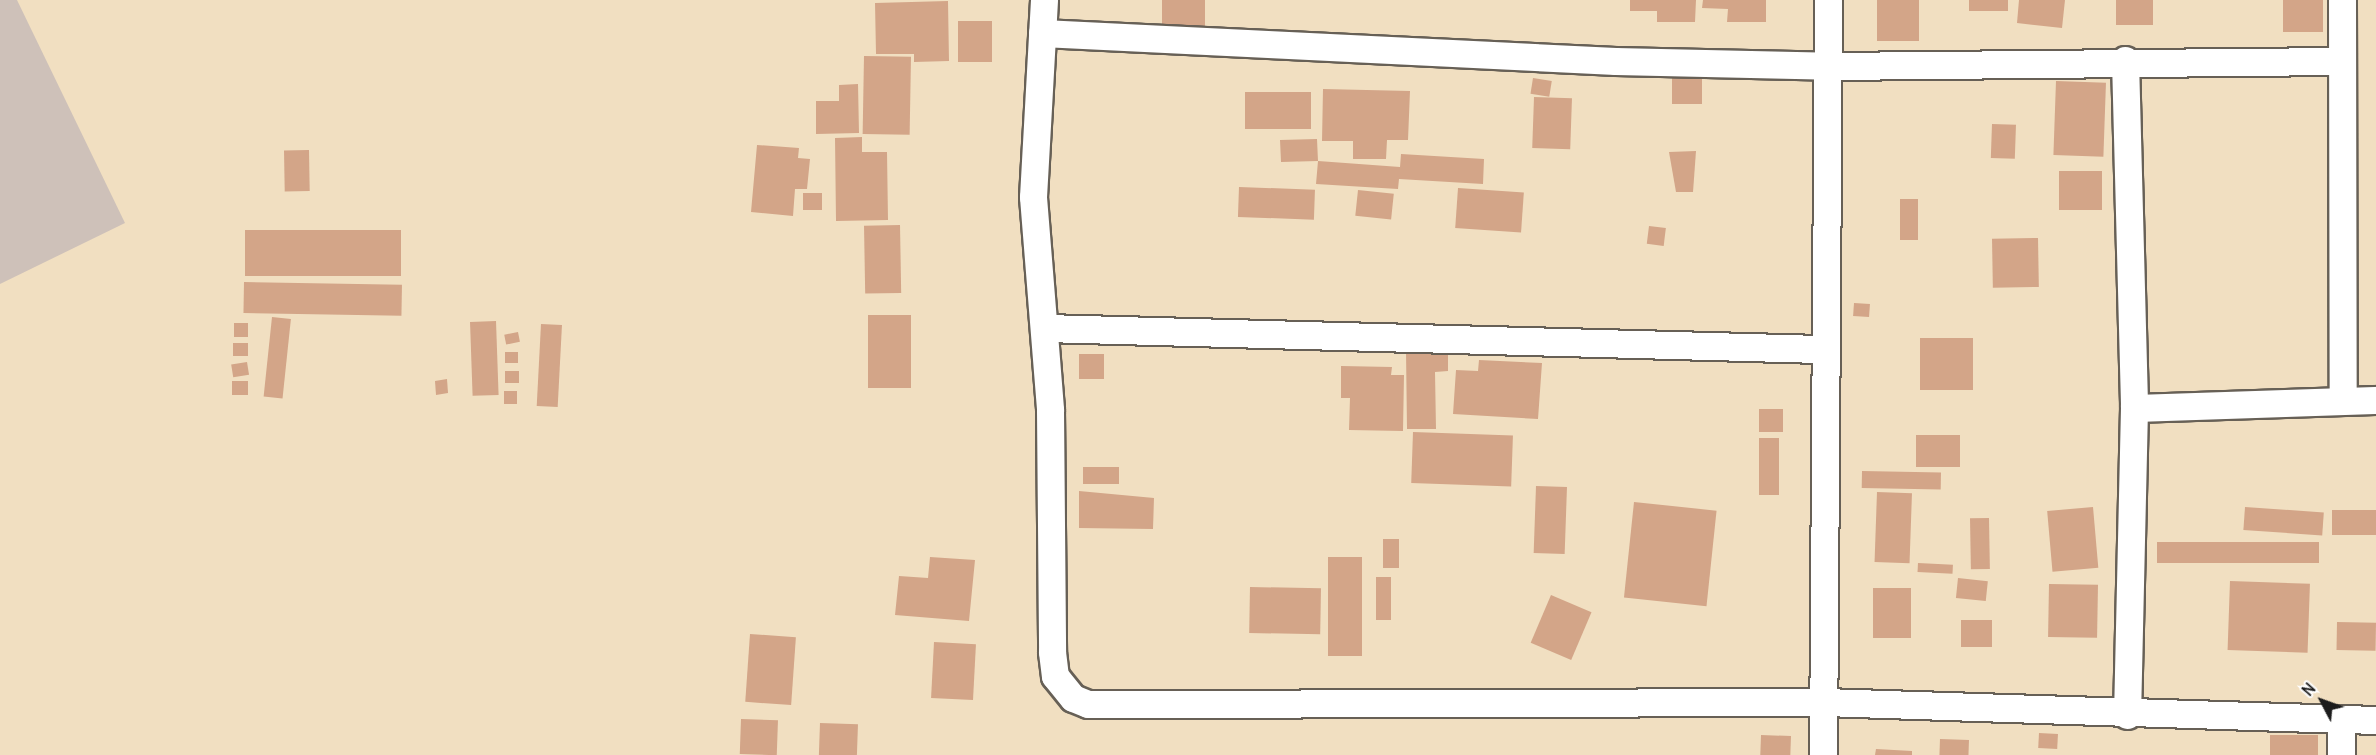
<!DOCTYPE html>
<html>
<head>
<meta charset="utf-8">
<style>
	body { margin:0 }
	#map { position:relative; width:2376px; height:755px; overflow:hidden; background:#f1dfc1; font-family:Delius,sans-serif }
	div>[style] { position:absolute }
	.industrial>* { inset:0; background:#cec1b9 }
	.building>* { inset:0; background:#d3a588; transform-origin:0 0 }
	.roads { filter:drop-shadow(2px 0 #676056) drop-shadow(-2px 0 #676056) drop-shadow(0 2px #676056) drop-shadow(0 -2px #676056) }
	.minor>* { height:27px; margin:-13.5px; padding:0 13.5px; transform-origin:13.5px; border-radius:13.5px; background:#fff }
	span { translate:-50% -50%; white-space:nowrap; text-align:center; line-height:1.15; -webkit-text-stroke:5px #fff; paint-order:stroke }
	.north { position:absolute; left:2292px; top:671px; width:60px; height:60px; -webkit-text-stroke:4px #fff; paint-order:stroke; rotate:311deg; font-size:16px; font-weight:700; line-height:24px; text-align:center; color:#1c1c1c }
	.north::after { content:''; display:block; margin:auto; width:21px; height:27px; background:#1c1c1c; clip-path:polygon(50% 0,100% 100%,50% 72%,0 100%) }
</style>
</head>
<body>
<div id="map">
	<div class="industrial">
		<i style="clip-path:polygon(0 0,17px 0,125px 223px,0 284px)"></i>
	</div>
	<div class="building">
		<i style="left:1162px;top:0;width:43px;height:29px"></i>
		<i style="clip-path:polygon(1630px 0,1696px 0,1695px 22px,1657px 22px,1657px 11px,1630px 11px)"></i>
		<i style="clip-path:polygon(1703px 0,1766px 0,1766px 22px,1727px 22px,1728px 9px,1702px 8px)"></i>
		<i style="left:1877px;top:0;width:42px;height:41px"></i>
		<i style="left:1969px;top:0;width:39px;height:11px"></i>
		<i style="clip-path:polygon(2019px 0,2065px 0,2062px 28px,2017px 23px)"></i>
		<i style="left:2116px;top:0;width:37px;height:25px"></i>
		<i style="left:2283px;top:0;width:40px;height:32px"></i>
		<i style="clip-path:polygon(948px 1px,949px 61px,914px 62px,914px 54px,876px 54px,875px 3px)"></i>
		<i style="left:958px;top:21px;width:34px;height:41px"></i>
		<i style="left:864px;top:56px;width:47px;height:78px;rotate:1deg"></i>
		<i style="left:1533px;top:78px;width:19px;height:16px;rotate:9deg"></i>
		<i style="left:1672px;top:78px;width:30px;height:26px"></i>
		<i style="left:2056px;top:81px;width:50px;height:74px;rotate:2deg"></i>
		<i style="clip-path:polygon(858px 84px,859px 133px,816px 134px,816px 101px,839px 101px,839px 85px)"></i>
		<i style="clip-path:polygon(1323px 89px,1410px 91px,1408px 140px,1387px 140px,1386px 159px,1353px 159px,1353px 141px,1322px 141px)"></i>
		<i style="left:1245px;top:92px;width:66px;height:37px"></i>
		<i style="left:1534px;top:97px;width:38px;height:51px;rotate:2deg"></i>
		<i style="left:1992px;top:124px;width:24px;height:34px;rotate:2deg"></i>
		<i style="clip-path:polygon(862px 137px,862px 152px,887px 152px,888px 220px,836px 221px,835px 138px)"></i>
		<i style="clip-path:polygon(1317px 139px,1318px 161px,1400px 167px,1401px 154px,1484px 159px,1483px 184px,1399px 179px,1398px 189px,1316px 184px,1318px 161px,1281px 162px,1280px 140px)"></i>
		<i style="clip-path:polygon(757px 145px,799px 148px,798px 158px,810px 159px,807px 189px,795px 189px,793px 216px,751px 212px)"></i>
		<i style="left:309px;top:150px;width:41px;height:25px;rotate:89deg"></i>
		<i style="clip-path:polygon(1696px 151px,1693px 192px,1676px 192px,1669px 152px)"></i>
		<i style="left:2059px;top:171px;width:43px;height:39px"></i>
		<i style="left:1239px;top:187px;width:76px;height:30px;rotate:2deg"></i>
		<i style="left:1458px;top:188px;width:66px;height:40px;rotate:4deg"></i>
		<i style="left:1358px;top:190px;width:36px;height:26px;rotate:6deg"></i>
		<i style="left:803px;top:193px;width:19px;height:17px"></i>
		<i style="left:1900px;top:199px;width:18px;height:41px"></i>
		<i style="left:900px;top:225px;width:68px;height:36px;rotate:89deg"></i>
		<i style="left:1649px;top:226px;width:17px;height:18px;rotate:7deg"></i>
		<i style="left:401px;top:230px;width:46px;height:156px;rotate:90deg"></i>
		<i style="left:2038px;top:238px;width:49px;height:46px;rotate:89deg"></i>
		<i style="left:244px;top:282px;width:158px;height:31px;rotate:1deg"></i>
		<i style="left:1854px;top:303px;width:16px;height:13px;rotate:4deg"></i>
		<i style="left:868px;top:315px;width:43px;height:73px"></i>
		<i style="left:272px;top:317px;width:19px;height:80px;rotate:6deg"></i>
		<i style="left:496px;top:321px;width:74px;height:26px;rotate:88deg"></i>
		<i style="left:234px;top:323px;width:14px;height:14px"></i>
		<i style="left:541px;top:324px;width:21px;height:82px;rotate:3deg"></i>
		<i style="left:518px;top:332px;width:10px;height:14px;rotate:79deg"></i>
		<i style="left:1973px;top:338px;width:52px;height:53px;rotate:90deg"></i>
		<i style="left:233px;top:343px;width:15px;height:13px"></i>
		<i style="clip-path:polygon(1406px 351px,1448px 351px,1448px 371px,1435px 372px,1436px 429px,1407px 429px)"></i>
		<i style="left:518px;top:352px;width:11px;height:13px;rotate:90deg"></i>
		<i style="left:1079px;top:354px;width:25px;height:25px"></i>
		<i style="clip-path:polygon(1479px 360px,1542px 363px,1538px 419px,1453px 414px,1456px 370px,1478px 371px)"></i>
		<i style="left:247px;top:362px;width:13px;height:16px;rotate:81deg"></i>
		<i style="clip-path:polygon(1341px 366px,1392px 367px,1391px 375px,1404px 375px,1403px 431px,1349px 430px,1350px 398px,1341px 398px)"></i>
		<i style="left:505px;top:371px;width:14px;height:12px"></i>
		<i style="clip-path:polygon(447px 379px,448px 393px,436px 395px,435px 381px)"></i>
		<i style="left:232px;top:381px;width:16px;height:14px"></i>
		<i style="left:504px;top:391px;width:13px;height:13px"></i>
		<i style="left:1759px;top:409px;width:24px;height:23px"></i>
		<i style="left:1413px;top:432px;width:100px;height:51px;rotate:2deg"></i>
		<i style="left:1916px;top:435px;width:44px;height:32px"></i>
		<i style="left:1759px;top:438px;width:20px;height:57px"></i>
		<i style="left:1083px;top:467px;width:36px;height:17px"></i>
		<i style="left:1862px;top:471px;width:79px;height:17px;rotate:1deg"></i>
		<i style="left:1536px;top:486px;width:31px;height:67px;rotate:2deg"></i>
		<i style="clip-path:polygon(1079px 491px,1154px 498px,1153px 529px,1079px 528px)"></i>
		<i style="left:1877px;top:492px;width:35px;height:70px;rotate:2deg"></i>
		<i style="left:1634px;top:502px;width:83px;height:96px;rotate:6deg"></i>
		<i style="left:2093px;top:507px;width:61px;height:46px;rotate:85deg"></i>
		<i style="left:2245px;top:507px;width:79px;height:23px;rotate:4deg"></i>
		<i style="left:2332px;top:510px;width:44px;height:25px"></i>
		<i style="left:1989px;top:518px;width:51px;height:19px;rotate:89deg"></i>
		<i style="left:1383px;top:539px;width:16px;height:29px"></i>
		<i style="left:2157px;top:542px;width:162px;height:21px"></i>
		<i style="clip-path:polygon(930px 557px,975px 560px,969px 621px,895px 615px,899px 576px,928px 578px)"></i>
		<i style="left:1328px;top:557px;width:34px;height:99px"></i>
		<i style="left:1918px;top:563px;width:35px;height:9px;rotate:3deg"></i>
		<i style="left:1376px;top:577px;width:15px;height:43px"></i>
		<i style="left:1958px;top:578px;width:30px;height:20px;rotate:6deg"></i>
		<i style="left:2230px;top:581px;width:80px;height:69px;rotate:2deg"></i>
		<i style="left:2049px;top:584px;width:49px;height:53px;rotate:1deg"></i>
		<i style="left:1250px;top:587px;width:71px;height:46px;rotate:1deg"></i>
		<i style="left:1911px;top:588px;width:50px;height:38px;rotate:90deg"></i>
		<i style="left:1551px;top:595px;width:44px;height:52px;rotate:23deg"></i>
		<i style="left:1961px;top:620px;width:31px;height:27px"></i>
		<i style="left:2337px;top:622px;width:39px;height:28px;rotate:1deg"></i>
		<i style="left:750px;top:634px;width:46px;height:68px;rotate:4deg"></i>
		<i style="left:934px;top:642px;width:42px;height:56px;rotate:3deg"></i>
		<i style="left:741px;top:719px;width:37px;height:35px;rotate:2deg"></i>
		<i style="left:820px;top:723px;width:38px;height:32px;rotate:2deg"></i>
		<i style="left:2039px;top:733px;width:19px;height:15px;rotate:3deg"></i>
		<i style="left:1761px;top:735px;width:30px;height:20px;rotate:2deg"></i>
		<i style="left:2270px;top:735px;width:48px;height:20px"></i>
		<i style="left:1940px;top:739px;width:29px;height:16px;rotate:2deg"></i>
		<i style="clip-path:polygon(1876px 749px,1912px 751px,1912px 755px,1875px 755px)"></i>
	</div>
	<div class="roads">
		<div class="minor">
			<i style="left:1044px;top:0;width:197px;rotate:93.2deg"></i>
			<i style="left:1033px;top:197px;width:214px;rotate:85.4deg"></i>
			<i style="left:1050px;top:410px;width:242px;rotate:89.5deg"></i>
			<i style="left:1052px;top:652px;width:24px;rotate:83deg"></i>
			<i style="left:1055px;top:676px;width:28px;rotate:51deg"></i>
			<i style="left:1073px;top:698px;width:16px;rotate:22deg"></i>
			<i style="left:1088px;top:704px;width:47px"></i>
			<i style="left:1135px;top:704px;width:689px;rotate:-0.17deg"></i>
			<i style="left:1824px;top:702px;width:552px;rotate:1.87deg"></i>
			<i style="left:2342px;top:0;width:399px;rotate:89.9deg"></i>
			<i style="left:1042px;top:33px;width:574px;rotate:2.8deg"></i>
			<i style="left:1615px;top:61px;width:214px;rotate:1.3deg"></i>
			<i style="left:1829px;top:66px;width:512px;rotate:-0.56deg"></i>
			<i style="left:2125px;top:60px;width:348px;rotate:88.5deg"></i>
			<i style="left:2134px;top:408px;width:307px;rotate:91.3deg"></i>
			<i style="left:1044px;top:328px;width:778px;rotate:1.55deg"></i>
			<i style="left:2134px;top:408px;width:242px;rotate:-1.9deg"></i>
			<i style="left:1823px;top:755px;width:755px;rotate:-89.62deg"></i>
			<i style="left:2341px;top:755px;width:35px;rotate:-90deg"></i>
		</div>
	</div>
	<div class="north">N</div>
</div>
</body>
</html>
